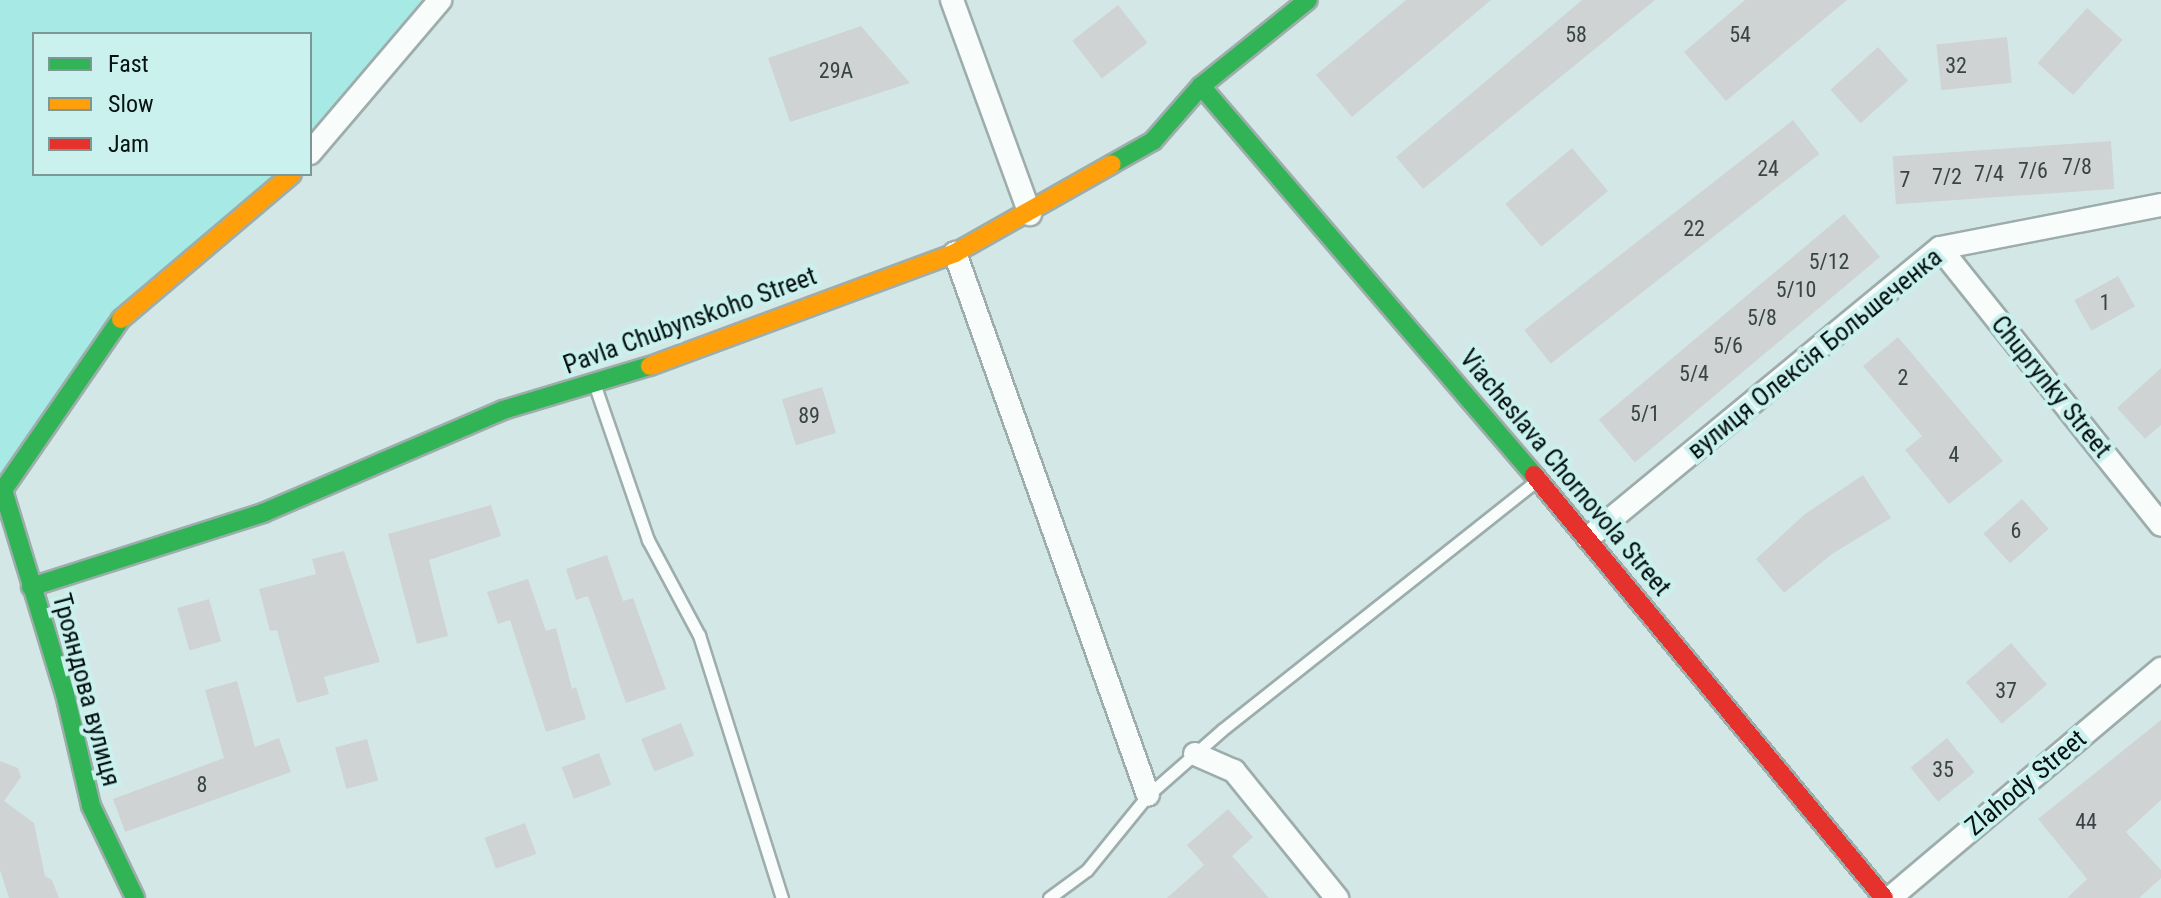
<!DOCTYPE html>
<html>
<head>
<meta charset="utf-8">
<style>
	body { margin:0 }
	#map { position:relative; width:2161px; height:898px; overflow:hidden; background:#d3e8e6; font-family:"Roboto Condensed",sans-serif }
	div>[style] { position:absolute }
	.green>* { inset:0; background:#a7e9e4 }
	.building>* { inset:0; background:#cfd3d4; transform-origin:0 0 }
	.roads { filter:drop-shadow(2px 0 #9dadab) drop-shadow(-2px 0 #9dadab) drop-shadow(0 2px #9dadab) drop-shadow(0 -2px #9dadab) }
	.lane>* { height:11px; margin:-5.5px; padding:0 5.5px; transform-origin:5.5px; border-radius:5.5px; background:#f8fcfb }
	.street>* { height:22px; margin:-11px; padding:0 11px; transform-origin:11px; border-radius:11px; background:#f8fcfb }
	.fast>* { height:18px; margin:-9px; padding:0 9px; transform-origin:9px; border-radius:9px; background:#30b455 }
	.slow>* { height:18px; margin:-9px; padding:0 9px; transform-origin:9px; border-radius:9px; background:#ff9f0a }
	.jam>* { height:18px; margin:-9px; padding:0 9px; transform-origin:9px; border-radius:9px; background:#e5322d }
	span { translate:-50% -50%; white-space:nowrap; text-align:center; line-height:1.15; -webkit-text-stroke:8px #caf1ee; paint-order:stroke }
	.number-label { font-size:22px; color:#3a4444 }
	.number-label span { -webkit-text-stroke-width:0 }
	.street-label { font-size:26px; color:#051211 }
	.legend { position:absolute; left:32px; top:32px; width:280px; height:144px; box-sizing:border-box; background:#caf1ee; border:2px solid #7b9896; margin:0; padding:10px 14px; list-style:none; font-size:24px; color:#051211 }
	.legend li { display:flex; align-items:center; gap:16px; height:40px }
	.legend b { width:40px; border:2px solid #7b9896 }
</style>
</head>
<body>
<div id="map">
	<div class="green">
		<i style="clip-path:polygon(0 0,440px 0,310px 153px,310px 34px,34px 34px,34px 174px,292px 174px,113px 326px,0 492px)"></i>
	</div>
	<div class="building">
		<i style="clip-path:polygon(1406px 0,1491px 0,1352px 117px,1316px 75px)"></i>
		<i style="clip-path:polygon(1582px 0,1655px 0,1423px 189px,1396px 157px)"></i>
		<i style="clip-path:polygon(1745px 0,1847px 0,1726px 101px,1684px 52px)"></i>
		<i style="left:1118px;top:5px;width:48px;height:58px;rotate:52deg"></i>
		<i style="left:2087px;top:8px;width:48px;height:74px;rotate:42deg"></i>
		<i style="clip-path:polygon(861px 26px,910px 83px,790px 122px,768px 58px)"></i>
		<i style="left:2007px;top:37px;width:46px;height:71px;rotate:84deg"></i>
		<i style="left:1878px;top:47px;width:45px;height:64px;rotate:48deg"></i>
		<i style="left:1793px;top:120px;width:43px;height:341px;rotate:52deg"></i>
		<i style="left:2111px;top:141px;width:48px;height:219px;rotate:86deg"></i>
		<i style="left:1572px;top:148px;width:56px;height:87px;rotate:50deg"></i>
		<i style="left:1844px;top:214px;width:56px;height:320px;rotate:50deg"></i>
		<i style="left:2118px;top:276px;width:35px;height:50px;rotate:61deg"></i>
		<i style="clip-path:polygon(1898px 337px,2003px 461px,1949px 504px,1905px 450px,1922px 436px,1863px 366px)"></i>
		<i style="clip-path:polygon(2161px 368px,2161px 425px,2145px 439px,2117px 408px)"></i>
		<i style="left:822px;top:387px;width:48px;height:42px;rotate:73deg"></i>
		<i style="clip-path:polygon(1863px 475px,1891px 518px,1832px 554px,1784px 593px,1756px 559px,1805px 514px)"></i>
		<i style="left:2022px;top:499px;width:40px;height:52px;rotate:48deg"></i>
		<i style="clip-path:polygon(491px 505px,501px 536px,429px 560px,448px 636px,417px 644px,388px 534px)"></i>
		<i style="clip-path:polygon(344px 551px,380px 662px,324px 677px,329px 694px,297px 703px,277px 630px,270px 631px,259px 589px,316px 574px,312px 559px)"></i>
		<i style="clip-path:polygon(607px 555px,623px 601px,633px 598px,666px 689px,626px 703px,588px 596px,576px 600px,566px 569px)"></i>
		<i style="clip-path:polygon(528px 579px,546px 631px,556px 628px,572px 689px,576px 687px,586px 719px,546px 732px,510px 620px,498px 624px,487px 592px)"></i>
		<i style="left:209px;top:599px;width:44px;height:33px;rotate:74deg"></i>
		<i style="left:2011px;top:643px;width:55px;height:60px;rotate:49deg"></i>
		<i style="clip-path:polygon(237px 681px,255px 747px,279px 738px,291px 772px,125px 832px,113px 799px,224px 758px,205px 690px)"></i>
		<i style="clip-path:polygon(2161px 720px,2161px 800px,2126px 832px,2161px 870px,2161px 878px,2139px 898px,2067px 898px,2087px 879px,2038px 819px)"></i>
		<i style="left:681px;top:723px;width:35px;height:43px;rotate:68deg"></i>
		<i style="left:1947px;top:738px;width:44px;height:47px;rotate:51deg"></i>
		<i style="left:367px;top:739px;width:43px;height:33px;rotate:75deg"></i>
		<i style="left:599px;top:753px;width:34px;height:40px;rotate:69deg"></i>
		<i style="clip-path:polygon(0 761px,18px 768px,21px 777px,4px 801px,34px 823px,45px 876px,52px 880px,59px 898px,9px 898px,0 870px)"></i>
		<i style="clip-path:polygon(1228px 809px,1253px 837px,1232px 856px,1269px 898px,1167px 898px,1204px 865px,1187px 845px)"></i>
		<i style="left:525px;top:823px;width:33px;height:43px;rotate:70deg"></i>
	</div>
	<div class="roads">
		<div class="lane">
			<i style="left:596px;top:389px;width:160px;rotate:71deg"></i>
			<i style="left:648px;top:540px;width:108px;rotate:61.8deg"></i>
			<i style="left:699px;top:635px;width:276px;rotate:72.5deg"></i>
			<i style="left:1049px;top:898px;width:47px;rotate:-36.4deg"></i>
			<i style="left:1087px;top:870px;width:97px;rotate:-50.9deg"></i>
			<i style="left:1148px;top:795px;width:98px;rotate:-41.3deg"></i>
			<i style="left:1222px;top:730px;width:402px;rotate:-38.4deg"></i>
		</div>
		<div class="street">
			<i style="left:952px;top:0;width:228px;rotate:70deg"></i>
			<i style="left:310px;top:153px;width:201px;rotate:-49.6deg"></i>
			<i style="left:1940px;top:248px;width:354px;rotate:51.4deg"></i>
			<i style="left:955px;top:253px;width:575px;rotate:70.4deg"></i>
			<i style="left:1588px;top:538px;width:456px;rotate:-39.5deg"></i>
			<i style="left:1940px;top:248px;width:225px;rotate:-11deg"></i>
			<i style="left:1195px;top:754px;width:43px;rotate:23.6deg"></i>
			<i style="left:1234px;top:771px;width:164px;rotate:51deg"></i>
			<i style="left:1890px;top:898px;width:355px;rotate:-40.2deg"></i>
		</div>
		<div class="fast">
			<i style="left:1201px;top:86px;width:512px;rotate:49.44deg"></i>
			<i style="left:1112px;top:164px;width:47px;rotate:-29.3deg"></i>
			<i style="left:1153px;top:141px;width:73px;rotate:-48.9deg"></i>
			<i style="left:1201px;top:86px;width:137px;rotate:-38.8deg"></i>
			<i style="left:121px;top:319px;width:208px;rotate:124.6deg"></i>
			<i style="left:3px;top:490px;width:213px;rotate:73.1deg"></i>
			<i style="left:65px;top:694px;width:115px;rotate:76.9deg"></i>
			<i style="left:91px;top:806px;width:102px;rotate:64.4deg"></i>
			<i style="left:31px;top:587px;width:244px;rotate:-17.7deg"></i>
			<i style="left:263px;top:513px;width:261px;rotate:-23.2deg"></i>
			<i style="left:503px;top:410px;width:153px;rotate:-16.7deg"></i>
		</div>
		<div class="slow">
			<i style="left:121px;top:319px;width:224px;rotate:-40.3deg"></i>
			<i style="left:650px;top:366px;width:325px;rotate:-20.3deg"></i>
			<i style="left:955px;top:253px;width:180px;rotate:-29.5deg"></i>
		</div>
		<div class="jam">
			<i style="left:1534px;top:475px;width:549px;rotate:50.39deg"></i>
		</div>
	</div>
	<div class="number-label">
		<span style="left:1576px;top:35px">58</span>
		<span style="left:1740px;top:35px">54</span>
		<span style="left:1956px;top:66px">32</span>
		<span style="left:836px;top:71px">29А</span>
		<span style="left:2077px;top:167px">7/8</span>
		<span style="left:1768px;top:169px">24</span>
		<span style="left:2033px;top:171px">7/6</span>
		<span style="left:1989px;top:174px">7/4</span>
		<span style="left:1947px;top:177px">7/2</span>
		<span style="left:1905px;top:180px">7</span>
		<span style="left:1694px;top:229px">22</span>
		<span style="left:1829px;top:262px">5/12</span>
		<span style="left:1796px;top:290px">5/10</span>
		<span style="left:2105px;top:303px">1</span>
		<span style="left:1762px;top:318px">5/8</span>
		<span style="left:1728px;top:346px">5/6</span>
		<span style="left:1694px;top:374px">5/4</span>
		<span style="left:1903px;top:378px">2</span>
		<span style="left:1645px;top:414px">5/1</span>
		<span style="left:809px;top:416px">89</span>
		<span style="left:1954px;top:455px">4</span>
		<span style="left:2016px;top:531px">6</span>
		<span style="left:2006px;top:691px">37</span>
		<span style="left:1943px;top:770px">35</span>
		<span style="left:202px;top:785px">8</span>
		<span style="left:2086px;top:822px">44</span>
	</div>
	<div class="street-label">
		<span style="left:690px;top:321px;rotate:-20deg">Pavla Chubynskoho Street</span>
		<span style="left:1815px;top:354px;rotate:-39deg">вулиця Олексія Большеченка</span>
		<span style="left:2051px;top:387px;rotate:51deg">Chuprynky Street</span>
		<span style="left:1565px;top:473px;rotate:50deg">Viacheslava Chornovola Street</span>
		<span style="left:86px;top:690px;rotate:75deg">Трояндова вулиця</span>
		<span style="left:2026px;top:783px;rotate:-40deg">Zlahody Street</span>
	</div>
	<ul class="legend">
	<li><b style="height:10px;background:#30b455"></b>Fast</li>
	<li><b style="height:10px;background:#ff9f0a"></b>Slow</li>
	<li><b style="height:10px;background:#e5322d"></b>Jam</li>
	</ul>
</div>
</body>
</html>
